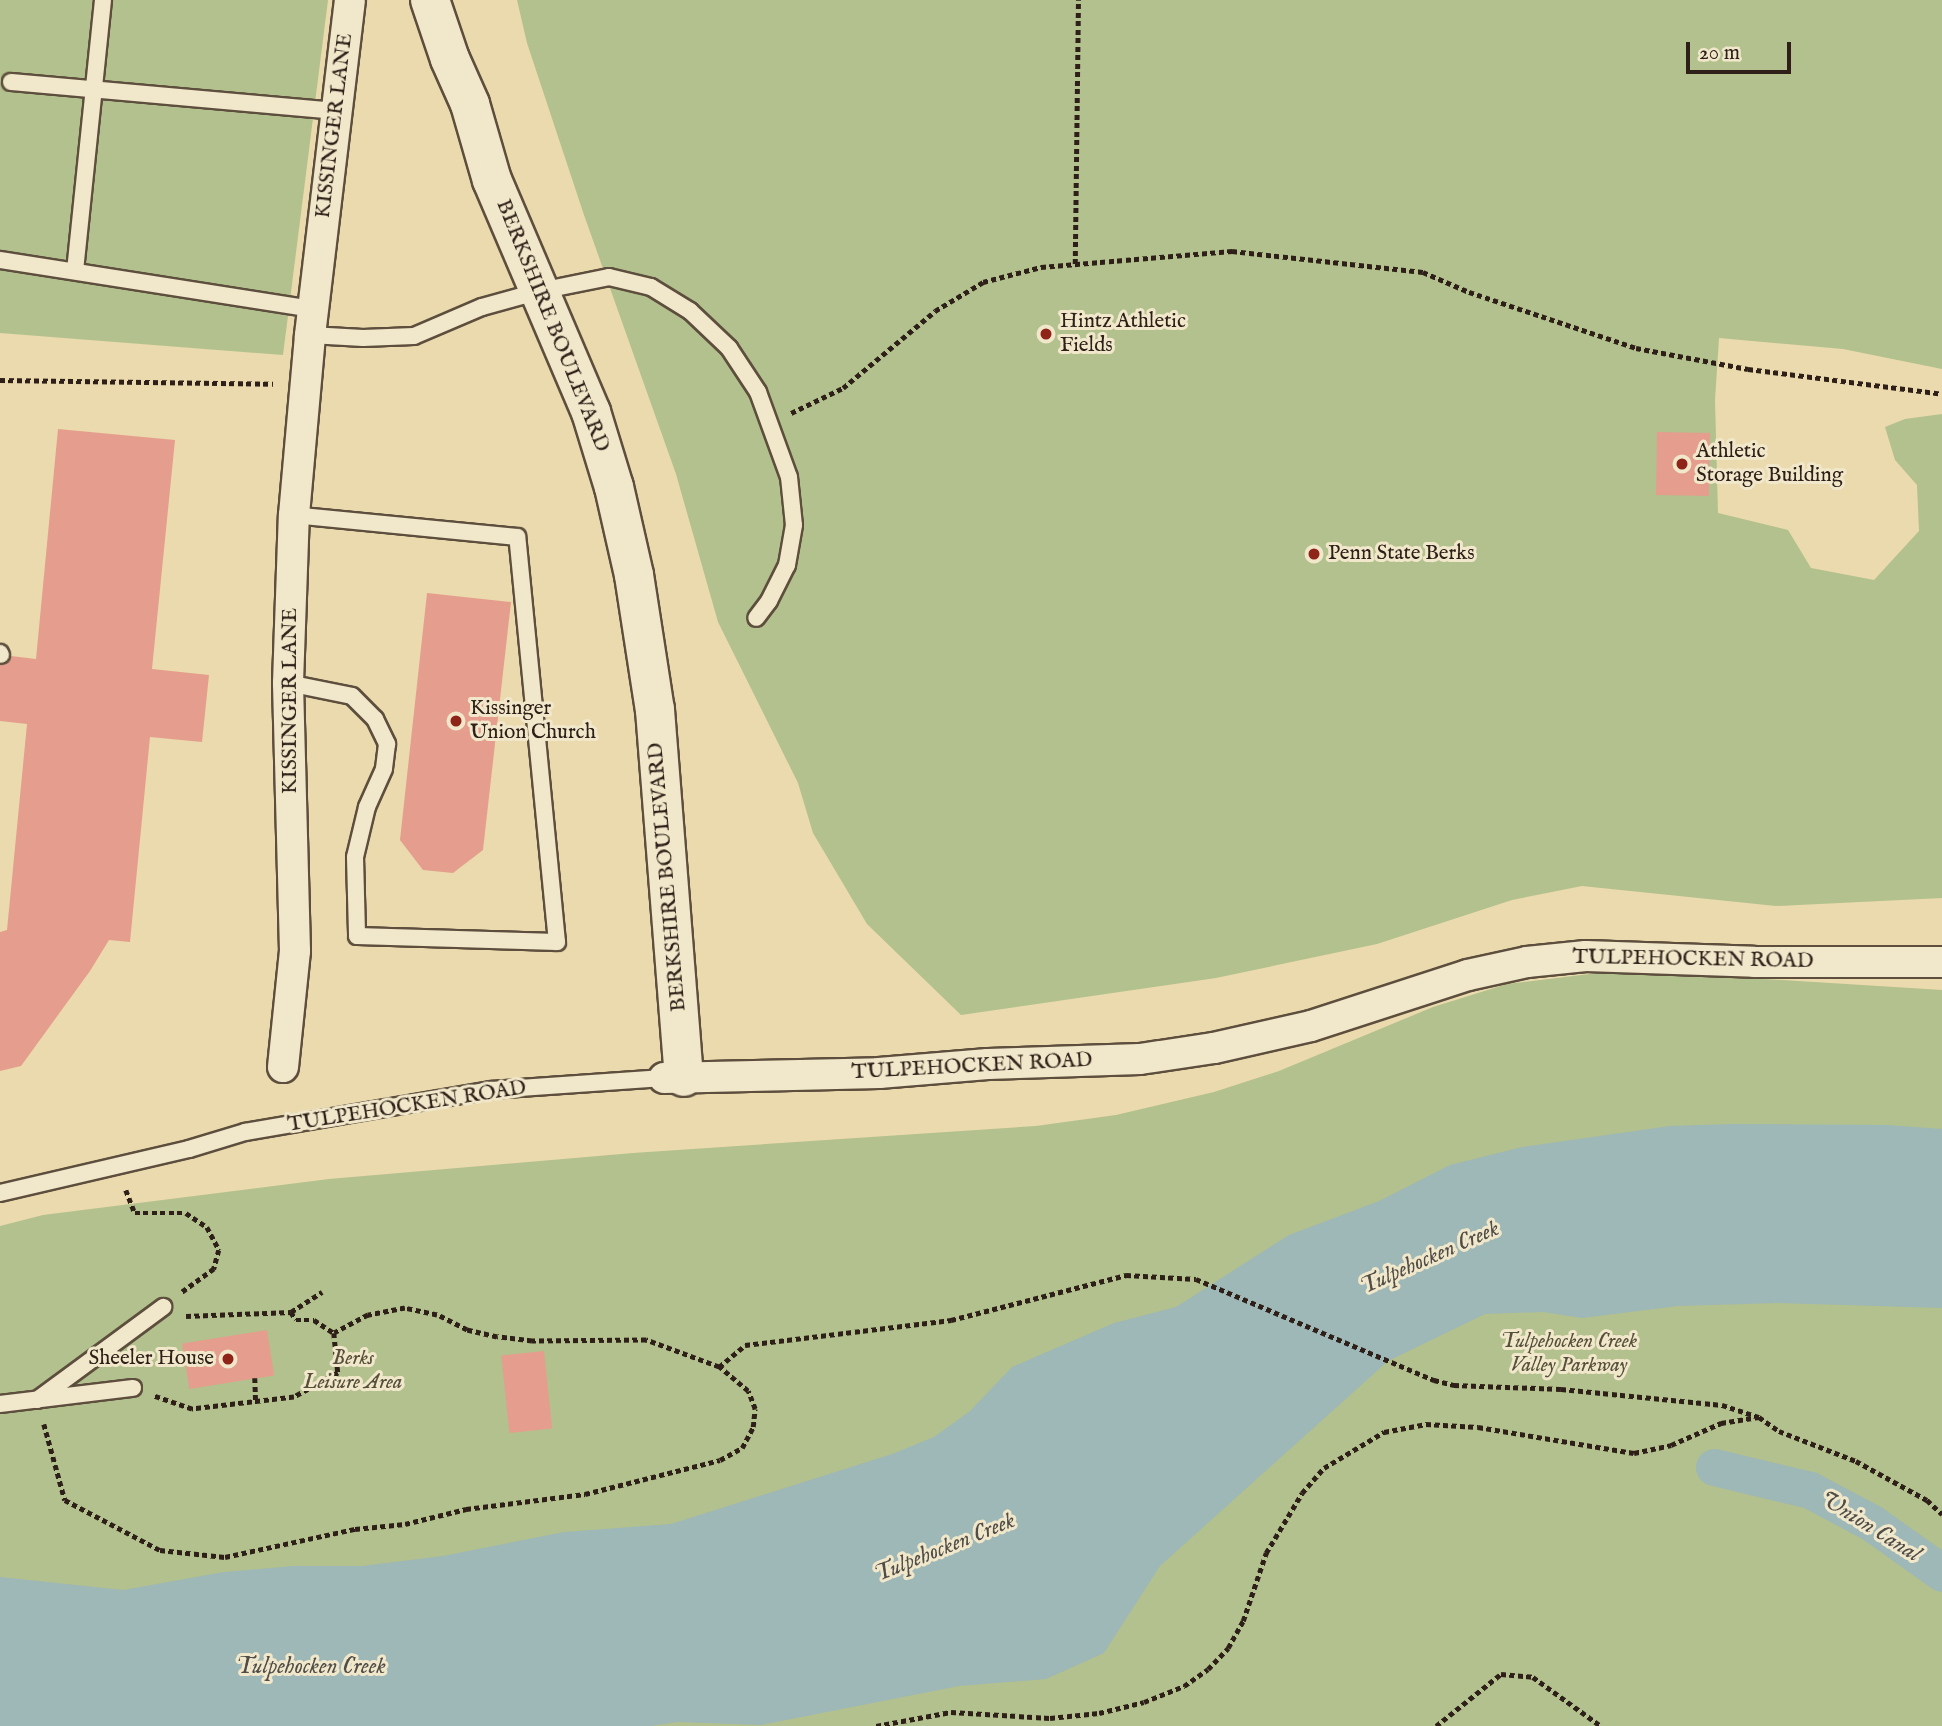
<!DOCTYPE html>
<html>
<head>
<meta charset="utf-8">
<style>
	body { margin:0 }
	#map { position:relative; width:1942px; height:1726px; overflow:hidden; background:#eadaad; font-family:"IM FELL English",serif }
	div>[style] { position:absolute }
	.green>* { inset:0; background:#b2c18d }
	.water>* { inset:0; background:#9eb7b7 }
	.canal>* { height:37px; margin:-18.5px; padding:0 18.5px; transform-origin:18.5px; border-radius:18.5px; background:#9eb7b7 }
	.building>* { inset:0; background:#e59e8d; transform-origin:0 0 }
	.path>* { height:4.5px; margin-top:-2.25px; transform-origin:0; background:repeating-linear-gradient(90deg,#2e2018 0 5px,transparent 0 8.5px) }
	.roads { filter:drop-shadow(2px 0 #5d4e3d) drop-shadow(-2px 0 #5d4e3d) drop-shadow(0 2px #5d4e3d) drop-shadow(0 -2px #5d4e3d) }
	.lane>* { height:16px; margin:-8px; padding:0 8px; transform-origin:8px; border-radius:8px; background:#f1e7ca }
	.street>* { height:30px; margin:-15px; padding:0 15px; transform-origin:15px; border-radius:15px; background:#f1e7ca }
	.secondary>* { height:38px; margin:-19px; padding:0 19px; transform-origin:19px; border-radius:19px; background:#f1e7ca }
	.dots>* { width:19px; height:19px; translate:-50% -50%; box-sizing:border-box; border:4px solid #f1e7ca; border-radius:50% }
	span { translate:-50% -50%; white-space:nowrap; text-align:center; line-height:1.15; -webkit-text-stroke:6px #f1e7ca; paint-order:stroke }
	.street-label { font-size:21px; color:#2e2018 }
	.poi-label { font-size:21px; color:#2e2018 }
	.left { translate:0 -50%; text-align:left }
	.right { translate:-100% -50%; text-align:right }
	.park-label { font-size:21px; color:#56503b; font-style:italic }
	.water-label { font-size:23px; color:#504d48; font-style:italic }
	.scale { position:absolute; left:1686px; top:42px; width:105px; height:32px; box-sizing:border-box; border:4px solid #2e2018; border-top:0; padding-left:9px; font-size:21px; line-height:24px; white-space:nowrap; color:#2e2018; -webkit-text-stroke:5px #f1e7ca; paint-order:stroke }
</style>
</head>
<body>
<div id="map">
	<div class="green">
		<i style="clip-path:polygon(0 0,328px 0,283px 355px,0 333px)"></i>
		<i style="clip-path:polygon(517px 0,1942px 0,1942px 369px,1843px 349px,1719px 338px,1715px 400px,1718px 513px,1788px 530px,1811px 568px,1874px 580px,1919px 531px,1917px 485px,1895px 460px,1885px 427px,1905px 419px,1942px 414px,1942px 898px,1776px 906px,1582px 886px,1512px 900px,1377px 944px,1216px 978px,961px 1015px,867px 924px,813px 833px,798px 783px,718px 622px,676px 474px,584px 215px,527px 43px)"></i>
		<i style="clip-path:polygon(1606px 972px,1683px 974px,1942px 990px,1942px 1726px,0 1726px,0 1226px,43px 1215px,329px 1179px,633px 1153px,1036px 1126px,1116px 1115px,1214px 1092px,1279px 1071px,1433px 1007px,1507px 984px)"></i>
	</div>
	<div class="water">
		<i style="clip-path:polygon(1733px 1124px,1887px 1125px,1942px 1129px,1942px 1308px,1778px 1303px,1678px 1306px,1582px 1318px,1543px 1312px,1485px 1314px,1388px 1361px,1160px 1566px,1104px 1653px,1046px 1679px,959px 1686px,761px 1725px,678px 1722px,651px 1726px,0 1726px,0 1577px,123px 1590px,224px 1572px,293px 1566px,362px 1566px,443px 1556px,564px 1532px,671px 1524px,892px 1454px,934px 1437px,970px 1411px,1012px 1367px,1114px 1323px,1176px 1307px,1289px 1235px,1379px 1201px,1450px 1165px,1522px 1147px,1670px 1126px)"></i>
	</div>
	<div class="canal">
		<i style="left:1714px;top:1467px;width:99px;rotate:13.5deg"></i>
		<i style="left:1810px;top:1490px;width:70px;rotate:28deg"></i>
		<i style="left:1872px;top:1523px;width:86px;rotate:35.5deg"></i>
	</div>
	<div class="building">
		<i style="clip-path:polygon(58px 429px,175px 440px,152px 669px,209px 675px,202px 742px,150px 737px,130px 942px,109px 940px,90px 971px,21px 1066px,0 1071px,0 932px,7px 930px,27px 724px,0 721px,0 665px,6px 664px,11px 656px,36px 659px)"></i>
		<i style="left:1657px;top:432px;width:53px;height:63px;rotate:1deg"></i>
		<i style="clip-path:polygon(427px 593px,511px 602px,483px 850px,453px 873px,423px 870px,400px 840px)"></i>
		<i style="left:267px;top:1330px;width:46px;height:86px;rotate:81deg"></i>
		<i style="left:544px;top:1351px;width:78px;height:43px;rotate:84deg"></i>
	</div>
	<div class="path">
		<i style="left:1075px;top:264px;width:264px;rotate:-89.3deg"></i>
		<i style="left:0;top:380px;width:273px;rotate:0.8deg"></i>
		<i style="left:791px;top:413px;width:58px;rotate:-25.7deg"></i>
		<i style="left:843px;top:388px;width:120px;rotate:-39.9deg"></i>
		<i style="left:935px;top:311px;width:56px;rotate:-31.1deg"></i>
		<i style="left:983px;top:282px;width:60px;rotate:-14.5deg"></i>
		<i style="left:1041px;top:267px;width:192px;rotate:-4.8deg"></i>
		<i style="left:1232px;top:251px;width:192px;rotate:6.3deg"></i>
		<i style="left:1423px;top:272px;width:50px;rotate:23.5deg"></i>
		<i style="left:1469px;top:292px;width:176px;rotate:18.5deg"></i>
		<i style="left:1636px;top:348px;width:114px;rotate:10.6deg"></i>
		<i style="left:1748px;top:369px;width:196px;rotate:7.3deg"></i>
		<i style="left:126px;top:1190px;width:25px;rotate:69deg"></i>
		<i style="left:135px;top:1213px;width:51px"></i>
		<i style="left:186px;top:1213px;width:25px;rotate:34deg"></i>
		<i style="left:207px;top:1227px;width:26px;rotate:62deg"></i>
		<i style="left:219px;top:1250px;width:20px;rotate:105deg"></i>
		<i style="left:214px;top:1269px;width:41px;rotate:144deg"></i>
		<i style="left:291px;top:1312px;width:9px;rotate:58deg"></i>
		<i style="left:296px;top:1320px;width:18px"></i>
		<i style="left:314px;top:1320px;width:24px;rotate:33deg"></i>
		<i style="left:186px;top:1316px;width:105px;rotate:-2.2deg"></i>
		<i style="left:291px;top:1312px;width:37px;rotate:-33deg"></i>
		<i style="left:719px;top:1367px;width:34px;rotate:-40deg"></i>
		<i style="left:745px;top:1345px;width:208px;rotate:-6.9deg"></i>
		<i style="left:951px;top:1320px;width:181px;rotate:-14.4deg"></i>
		<i style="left:1126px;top:1275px;width:70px;rotate:3.3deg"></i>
		<i style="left:1196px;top:1279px;width:259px;rotate:23deg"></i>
		<i style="left:1434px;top:1380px;width:21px;rotate:14deg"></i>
		<i style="left:1454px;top:1385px;width:107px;rotate:2.1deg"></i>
		<i style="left:1561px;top:1389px;width:162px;rotate:5.7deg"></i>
		<i style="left:1722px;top:1405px;width:39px;rotate:18deg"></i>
		<i style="left:255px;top:1378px;width:23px;rotate:88deg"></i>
		<i style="left:44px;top:1424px;width:79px;rotate:74.6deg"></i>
		<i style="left:65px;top:1500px;width:107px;rotate:27.8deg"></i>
		<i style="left:160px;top:1550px;width:65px;rotate:6.1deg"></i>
		<i style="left:225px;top:1557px;width:133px;rotate:-12.2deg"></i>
		<i style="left:355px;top:1529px;width:50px;rotate:-5.7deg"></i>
		<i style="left:405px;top:1524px;width:63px;rotate:-13.8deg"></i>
		<i style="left:466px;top:1509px;width:120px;rotate:-7.2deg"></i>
		<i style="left:585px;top:1494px;width:139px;rotate:-14.1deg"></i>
		<i style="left:720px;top:1460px;width:25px;rotate:-29deg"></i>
		<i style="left:742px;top:1448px;width:24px;rotate:-62deg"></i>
		<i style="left:753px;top:1427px;width:18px;rotate:-84deg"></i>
		<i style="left:755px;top:1409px;width:19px;rotate:-111deg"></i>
		<i style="left:748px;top:1391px;width:38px;rotate:-140deg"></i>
		<i style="left:719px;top:1367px;width:78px;rotate:-159.7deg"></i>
		<i style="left:646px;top:1340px;width:114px;rotate:179.5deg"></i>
		<i style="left:532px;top:1341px;width:35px;rotate:-173deg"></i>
		<i style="left:497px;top:1337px;width:31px;rotate:-167deg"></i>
		<i style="left:467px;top:1330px;width:34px;rotate:-153deg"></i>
		<i style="left:437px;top:1315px;width:33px;rotate:-168deg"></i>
		<i style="left:405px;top:1308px;width:38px;rotate:169deg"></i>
		<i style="left:368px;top:1315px;width:38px;rotate:152deg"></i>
		<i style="left:334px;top:1333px;width:40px;rotate:84.3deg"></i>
		<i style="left:338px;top:1373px;width:50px;rotate:151.4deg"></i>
		<i style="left:294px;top:1397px;width:103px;rotate:173.3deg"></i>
		<i style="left:192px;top:1409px;width:40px;rotate:-161.1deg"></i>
		<i style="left:876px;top:1726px;width:76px;rotate:-10.6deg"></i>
		<i style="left:951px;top:1712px;width:99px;rotate:3.5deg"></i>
		<i style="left:1050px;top:1718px;width:49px;rotate:-5.8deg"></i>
		<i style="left:1099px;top:1713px;width:46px;rotate:-13.7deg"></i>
		<i style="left:1144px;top:1702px;width:43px;rotate:-21.8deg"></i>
		<i style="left:1184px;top:1686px;width:29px;rotate:-35deg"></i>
		<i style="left:1208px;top:1669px;width:29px;rotate:-46deg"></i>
		<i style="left:1228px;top:1648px;width:31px;rotate:-61deg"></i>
		<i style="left:1243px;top:1621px;width:72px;rotate:-71.3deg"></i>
		<i style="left:1266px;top:1553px;width:70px;rotate:-59deg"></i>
		<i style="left:1302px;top:1493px;width:33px;rotate:-49deg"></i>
		<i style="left:1324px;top:1468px;width:70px;rotate:-31deg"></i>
		<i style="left:1384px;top:1432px;width:43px;rotate:-10.8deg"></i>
		<i style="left:1426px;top:1424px;width:52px;rotate:3.3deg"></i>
		<i style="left:1478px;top:1427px;width:158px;rotate:9.5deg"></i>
		<i style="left:1634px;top:1453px;width:38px;rotate:-12deg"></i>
		<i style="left:1671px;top:1445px;width:55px;rotate:-23.7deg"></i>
		<i style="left:1721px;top:1423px;width:38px;rotate:-9deg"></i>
		<i style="left:1759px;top:1417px;width:24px;rotate:35deg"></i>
		<i style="left:1779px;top:1431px;width:83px;rotate:21.3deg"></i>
		<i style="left:1856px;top:1461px;width:81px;rotate:28.8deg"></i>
		<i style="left:1927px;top:1500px;width:21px;rotate:43deg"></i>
		<i style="left:1436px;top:1726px;width:83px;rotate:-38.7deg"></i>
		<i style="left:1501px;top:1674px;width:32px;rotate:5deg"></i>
		<i style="left:1533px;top:1677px;width:84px;rotate:35.8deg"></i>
	</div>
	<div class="roads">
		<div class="lane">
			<i style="left:11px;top:82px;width:327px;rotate:5.1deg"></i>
			<i style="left:0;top:260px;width:317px;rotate:8.9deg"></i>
			<i style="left:75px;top:271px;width:272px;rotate:-84.1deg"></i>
			<i style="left:310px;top:335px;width:53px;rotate:3.2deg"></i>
			<i style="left:363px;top:338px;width:51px;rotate:-2.2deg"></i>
			<i style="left:414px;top:336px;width:74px;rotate:-23.1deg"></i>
			<i style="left:482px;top:307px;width:60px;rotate:-15.4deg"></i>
			<i style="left:540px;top:291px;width:70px;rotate:-11.5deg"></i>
			<i style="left:609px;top:277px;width:43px;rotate:13.4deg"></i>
			<i style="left:651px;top:287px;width:46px;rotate:31.6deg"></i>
			<i style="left:690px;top:311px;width:54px;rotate:43.5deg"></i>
			<i style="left:729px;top:348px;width:53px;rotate:56.6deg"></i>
			<i style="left:758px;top:392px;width:90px;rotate:70deg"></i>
			<i style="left:789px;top:477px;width:48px;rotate:84.1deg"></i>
			<i style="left:794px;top:525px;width:41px;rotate:99.9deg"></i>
			<i style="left:787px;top:565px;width:40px;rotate:116.6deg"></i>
			<i style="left:769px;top:601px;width:21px;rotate:127deg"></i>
			<i style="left:0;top:653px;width:2px;rotate:63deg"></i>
			<i style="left:288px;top:683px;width:65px;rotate:11.5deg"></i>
			<i style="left:352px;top:696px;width:33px;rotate:45deg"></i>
			<i style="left:375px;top:719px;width:28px;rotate:64deg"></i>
			<i style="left:387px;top:744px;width:25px;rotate:97deg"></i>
			<i style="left:384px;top:769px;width:42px;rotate:114.1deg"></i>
			<i style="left:367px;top:807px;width:51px;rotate:103.5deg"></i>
			<i style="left:355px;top:857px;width:79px;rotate:88.5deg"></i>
			<i style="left:357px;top:936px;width:200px;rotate:1.7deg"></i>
			<i style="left:557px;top:942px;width:407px;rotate:-95.6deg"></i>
			<i style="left:517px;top:537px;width:224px;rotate:-174.4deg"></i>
			<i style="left:0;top:1193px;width:194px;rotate:-13.1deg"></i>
			<i style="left:189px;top:1149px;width:59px;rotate:-16.9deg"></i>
			<i style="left:245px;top:1132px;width:250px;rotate:-9.7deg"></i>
			<i style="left:491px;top:1090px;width:173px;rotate:-4deg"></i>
			<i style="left:37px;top:1400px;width:157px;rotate:-36.4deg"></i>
			<i style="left:0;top:1404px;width:134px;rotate:-6.9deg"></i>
		</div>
		<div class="street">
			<i style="left:283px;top:1067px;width:117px;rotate:-84.1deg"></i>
			<i style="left:295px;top:951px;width:268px;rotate:-91.5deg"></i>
			<i style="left:288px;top:683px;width:168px;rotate:-88deg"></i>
			<i style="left:294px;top:515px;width:181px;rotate:-84.9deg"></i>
			<i style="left:310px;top:335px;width:337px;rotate:-83.2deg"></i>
			<i style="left:664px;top:1078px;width:215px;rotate:-1.3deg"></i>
			<i style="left:879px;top:1073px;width:109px;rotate:-4.7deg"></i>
			<i style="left:988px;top:1064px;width:152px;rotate:-1.9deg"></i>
			<i style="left:1140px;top:1059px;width:75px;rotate:-8.5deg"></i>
			<i style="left:1214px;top:1048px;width:99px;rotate:-12.8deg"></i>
			<i style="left:1311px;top:1026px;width:165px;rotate:-18deg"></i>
			<i style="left:1468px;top:975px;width:60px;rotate:-12.4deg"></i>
			<i style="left:1527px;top:962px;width:59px;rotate:-5.8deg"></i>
			<i style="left:1586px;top:956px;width:168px;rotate:2deg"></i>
			<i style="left:1754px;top:962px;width:188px"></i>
		</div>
		<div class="secondary">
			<i style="left:430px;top:0;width:62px;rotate:71.3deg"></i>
			<i style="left:450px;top:59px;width:49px;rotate:66deg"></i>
			<i style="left:470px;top:104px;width:79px;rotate:73.9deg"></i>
			<i style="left:492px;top:180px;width:252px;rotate:66.9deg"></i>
			<i style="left:591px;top:412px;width:78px;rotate:73deg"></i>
			<i style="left:614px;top:487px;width:90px;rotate:77.2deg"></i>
			<i style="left:634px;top:575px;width:137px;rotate:81.2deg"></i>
			<i style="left:655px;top:710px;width:368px;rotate:85.5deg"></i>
		</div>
	</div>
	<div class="dots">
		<i style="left:1046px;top:334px;background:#8f2418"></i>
		<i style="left:1682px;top:464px;background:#8f2418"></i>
		<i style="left:1314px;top:554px;background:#8f2418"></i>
		<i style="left:456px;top:721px;background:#8f2418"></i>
		<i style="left:228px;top:1359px;background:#8f2418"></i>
	</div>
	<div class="street-label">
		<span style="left:335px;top:126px;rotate:-83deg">KISSINGER LANE</span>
		<span style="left:552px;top:326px;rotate:68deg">BERKSHIRE BOULEVARD</span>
		<span style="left:291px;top:701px;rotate:-90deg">KISSINGER LANE</span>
		<span style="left:668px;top:877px;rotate:-95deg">BERKSHIRE BOULEVARD</span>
		<span style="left:1693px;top:960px;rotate:1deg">TULPEHOCKEN ROAD</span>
		<span style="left:972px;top:1067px;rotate:-3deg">TULPEHOCKEN ROAD</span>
		<span style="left:407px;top:1107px;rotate:-9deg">TULPEHOCKEN ROAD</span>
	</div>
	<div class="poi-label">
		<span class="left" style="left:1060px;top:334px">Hintz Athletic<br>Fields</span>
		<span class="left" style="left:1696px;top:464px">Athletic<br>Storage Building</span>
		<span class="left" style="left:1328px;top:554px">Penn State Berks</span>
		<span class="left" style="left:470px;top:721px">Kissinger<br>Union Church</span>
		<span class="right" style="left:214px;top:1359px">Sheeler House</span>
	</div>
	<div class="park-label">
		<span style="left:1569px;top:1354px">Tulpehocken Creek<br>Valley Parkway</span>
		<span style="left:353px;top:1371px">Berks<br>Leisure Area</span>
	</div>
	<div class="water-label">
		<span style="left:1430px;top:1258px;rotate:-24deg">Tulpehocken Creek</span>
		<span style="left:1870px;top:1527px;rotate:32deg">Union Canal</span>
		<span style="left:945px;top:1548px;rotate:-22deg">Tulpehocken Creek</span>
		<span style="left:311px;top:1667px">Tulpehocken Creek</span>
	</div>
	<div class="scale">20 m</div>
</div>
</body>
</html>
